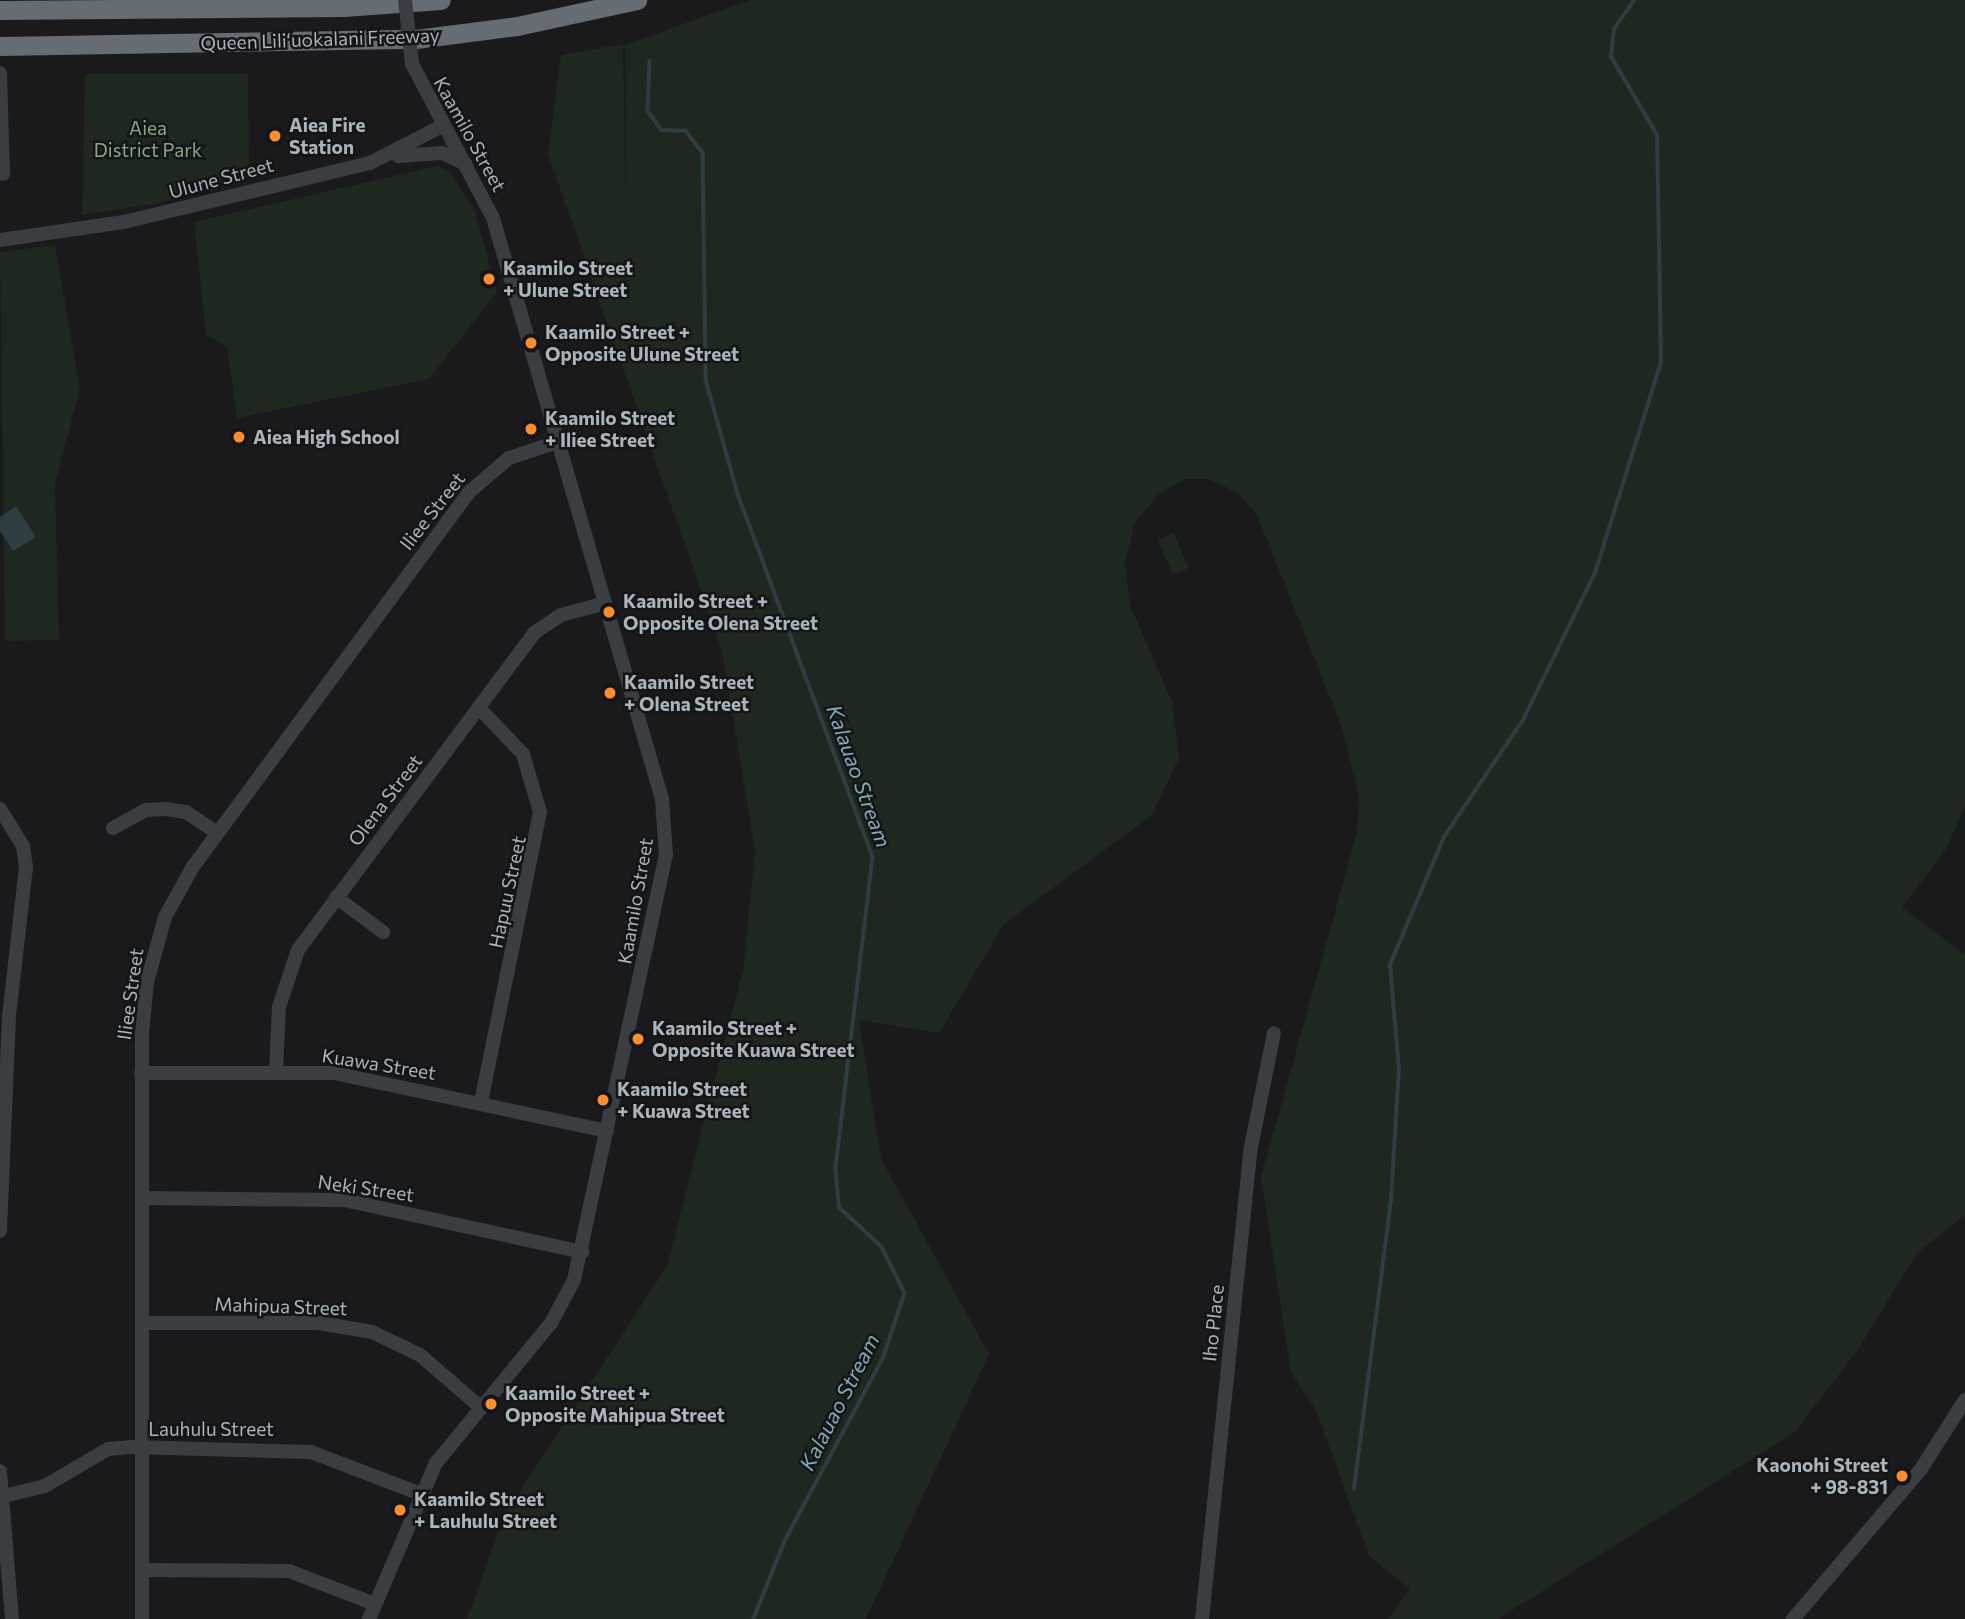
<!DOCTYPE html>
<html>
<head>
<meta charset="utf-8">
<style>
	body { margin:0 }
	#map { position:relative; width:1965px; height:1619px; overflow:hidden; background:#1a1a1c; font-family:Commissioner,sans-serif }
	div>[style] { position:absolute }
	.green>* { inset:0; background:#1f281f; transform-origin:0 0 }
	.water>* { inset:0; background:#2e3d42 }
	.stream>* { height:3.5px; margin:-1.75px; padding:0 1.75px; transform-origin:1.75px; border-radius:1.75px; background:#2e3d42 }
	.minor>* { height:14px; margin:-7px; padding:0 7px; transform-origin:7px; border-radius:7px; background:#3a3d41 }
	.highway>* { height:19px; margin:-9.5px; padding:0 9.5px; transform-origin:9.5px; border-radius:9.5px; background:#666c73 }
	.minor-bridge>* { height:14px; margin:-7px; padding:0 7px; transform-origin:7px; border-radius:7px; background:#3a3d41 }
	.dots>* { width:19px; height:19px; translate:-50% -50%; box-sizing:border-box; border:4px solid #141517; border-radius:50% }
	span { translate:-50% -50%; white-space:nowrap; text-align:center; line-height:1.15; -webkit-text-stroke:5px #141517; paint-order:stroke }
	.street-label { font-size:19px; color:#abb4bc }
	.poi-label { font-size:19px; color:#abb4bc; font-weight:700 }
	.left { translate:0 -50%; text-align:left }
	.right { translate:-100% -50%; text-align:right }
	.park-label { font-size:19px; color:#87a881 }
	.water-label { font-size:21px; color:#81abb9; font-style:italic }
</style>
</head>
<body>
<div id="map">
	<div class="green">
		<i style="clip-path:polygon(750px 0,1965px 0,1965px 804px,1947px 848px,1902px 907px,1965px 955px,1965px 1215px,1917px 1253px,1857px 1351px,1795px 1432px,1498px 1619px,1388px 1619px,1410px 1589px,1369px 1556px,1316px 1410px,1291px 1373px,1261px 1177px,1357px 833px,1359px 797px,1342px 728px,1257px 515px,1238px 493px,1209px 479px,1185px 479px,1159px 494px,1135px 522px,1125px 562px,1130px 605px,1172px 702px,1179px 758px,1152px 815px,1004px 924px,939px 1033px,859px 1020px,881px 1159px,989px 1354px,866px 1619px,467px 1619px,505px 1514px,667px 1266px,743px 970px,755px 850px,722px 651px,548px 154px,561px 55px,623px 44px,626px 218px,625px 45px)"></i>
		<i style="clip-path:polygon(85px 74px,248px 74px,249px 176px,159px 203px,82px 215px)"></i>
		<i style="clip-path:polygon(437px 166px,450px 172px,475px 212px,497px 292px,429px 379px,237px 418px,227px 347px,206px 335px,194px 222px)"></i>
		<i style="clip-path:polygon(55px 245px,80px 389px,55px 484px,59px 640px,5px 641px,0 252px)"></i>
		<i style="left:1174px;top:533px;width:38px;height:17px;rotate:68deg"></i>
	</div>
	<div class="water">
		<i style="clip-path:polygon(16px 506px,36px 537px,13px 551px,0 531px,0 517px)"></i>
	</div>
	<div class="stream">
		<i style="left:650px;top:61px;width:50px;rotate:92.3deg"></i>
		<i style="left:648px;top:111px;width:24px;rotate:54deg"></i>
		<i style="left:662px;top:130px;width:24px;rotate:2deg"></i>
		<i style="left:686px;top:131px;width:28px;rotate:52deg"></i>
		<i style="left:703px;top:153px;width:227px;rotate:89.2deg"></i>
		<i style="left:706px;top:380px;width:118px;rotate:74.3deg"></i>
		<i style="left:738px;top:494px;width:387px;rotate:69.6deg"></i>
		<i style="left:873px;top:857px;width:314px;rotate:96.8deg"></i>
		<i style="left:836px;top:1169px;width:38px;rotate:85deg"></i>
		<i style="left:839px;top:1207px;width:59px;rotate:42.9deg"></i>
		<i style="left:882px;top:1247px;width:51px;rotate:63.4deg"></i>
		<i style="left:905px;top:1293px;width:70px;rotate:108.4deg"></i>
		<i style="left:883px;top:1359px;width:204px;rotate:118.3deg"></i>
		<i style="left:786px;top:1539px;width:86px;rotate:111.8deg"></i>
		<i style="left:1354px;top:1489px;width:292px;rotate:-82.7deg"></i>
		<i style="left:1391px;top:1199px;width:129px;rotate:-86.5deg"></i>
		<i style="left:1399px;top:1070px;width:105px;rotate:-94.9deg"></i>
		<i style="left:1390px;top:965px;width:139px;rotate:-67.1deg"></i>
		<i style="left:1444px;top:837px;width:141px;rotate:-56deg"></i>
		<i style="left:1523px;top:720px;width:164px;rotate:-63.9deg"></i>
		<i style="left:1595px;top:573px;width:221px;rotate:-72.6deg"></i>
		<i style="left:1661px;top:362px;width:227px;rotate:-91deg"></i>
		<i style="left:1657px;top:135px;width:91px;rotate:-120.5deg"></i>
		<i style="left:1611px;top:57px;width:28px;rotate:-84deg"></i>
		<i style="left:1614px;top:29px;width:35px;rotate:-55deg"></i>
	</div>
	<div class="minor">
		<i style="left:0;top:73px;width:101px;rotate:88.3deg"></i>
		<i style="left:398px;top:156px;width:44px;rotate:-3.9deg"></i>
		<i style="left:442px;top:153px;width:26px;rotate:25deg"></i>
		<i style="left:0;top:240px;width:125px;rotate:-8.3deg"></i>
		<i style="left:124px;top:222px;width:253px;rotate:-13.5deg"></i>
		<i style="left:370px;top:163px;width:81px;rotate:-27.2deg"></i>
		<i style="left:479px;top:708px;width:64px;rotate:46.3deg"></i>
		<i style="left:523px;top:754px;width:60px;rotate:73.7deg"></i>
		<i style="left:540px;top:812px;width:295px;rotate:101.5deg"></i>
		<i style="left:0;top:809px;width:44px;rotate:58.1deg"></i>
		<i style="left:23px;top:846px;width:21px;rotate:82deg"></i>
		<i style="left:26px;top:867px;width:150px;rotate:96.5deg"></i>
		<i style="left:9px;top:1016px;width:215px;rotate:92.4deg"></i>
		<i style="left:113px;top:828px;width:37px;rotate:-29deg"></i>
		<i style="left:145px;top:810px;width:21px;rotate:-3deg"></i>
		<i style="left:166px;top:809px;width:20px;rotate:9deg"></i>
		<i style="left:186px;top:812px;width:37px;rotate:34deg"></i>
		<i style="left:336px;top:897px;width:59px;rotate:36.7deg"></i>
		<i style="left:276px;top:1072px;width:65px;rotate:-87.4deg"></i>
		<i style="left:279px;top:1007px;width:60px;rotate:-71.6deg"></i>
		<i style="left:298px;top:950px;width:395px;rotate:-53.3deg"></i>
		<i style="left:534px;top:633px;width:32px;rotate:-34deg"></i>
		<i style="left:561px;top:615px;width:42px;rotate:-15deg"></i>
		<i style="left:141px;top:1073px;width:193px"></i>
		<i style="left:334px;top:1073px;width:279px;rotate:12deg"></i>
		<i style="left:142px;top:1198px;width:202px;rotate:0.6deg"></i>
		<i style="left:344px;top:1200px;width:244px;rotate:12.3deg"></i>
		<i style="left:142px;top:1323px;width:177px"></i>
		<i style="left:319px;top:1323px;width:54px;rotate:9.6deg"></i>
		<i style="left:372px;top:1332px;width:53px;rotate:25.6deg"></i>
		<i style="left:420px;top:1355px;width:78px;rotate:40.8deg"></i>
		<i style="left:0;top:1471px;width:148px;rotate:85.4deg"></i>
		<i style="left:4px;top:1496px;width:42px;rotate:-13.7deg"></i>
		<i style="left:45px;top:1486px;width:73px;rotate:-30.4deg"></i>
		<i style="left:108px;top:1449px;width:23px;rotate:-5deg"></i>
		<i style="left:131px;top:1447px;width:180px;rotate:1.6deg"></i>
		<i style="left:311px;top:1452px;width:118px;rotate:20.9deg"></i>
		<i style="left:142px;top:1570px;width:147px;rotate:0.4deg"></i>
		<i style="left:289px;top:1571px;width:92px;rotate:21deg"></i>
		<i style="left:142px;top:1619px;width:585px;rotate:-90deg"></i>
		<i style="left:142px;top:1034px;width:52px;rotate:-84.5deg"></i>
		<i style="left:147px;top:982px;width:67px;rotate:-74.5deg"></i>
		<i style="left:165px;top:917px;width:56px;rotate:-61.1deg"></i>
		<i style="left:192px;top:868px;width:466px;rotate:-53.6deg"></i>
		<i style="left:468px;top:493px;width:54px;rotate:-40.5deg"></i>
		<i style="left:509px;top:458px;width:51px;rotate:-18.4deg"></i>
		<i style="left:369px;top:1619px;width:170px;rotate:-66.8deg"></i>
		<i style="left:436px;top:1463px;width:181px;rotate:-50.6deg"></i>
		<i style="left:551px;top:1323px;width:49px;rotate:-61.9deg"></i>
		<i style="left:574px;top:1280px;width:435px;rotate:-77.8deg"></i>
		<i style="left:666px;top:855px;width:56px;rotate:-94.1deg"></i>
		<i style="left:662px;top:799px;width:605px;rotate:-106.22deg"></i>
		<i style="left:493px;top:218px;width:174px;rotate:-117.7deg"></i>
		<i style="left:1202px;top:1619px;width:469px;rotate:-84.1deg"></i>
		<i style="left:1250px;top:1152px;width:121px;rotate:-78.6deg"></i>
		<i style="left:1793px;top:1619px;width:197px;rotate:-49.5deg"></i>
		<i style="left:1921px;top:1469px;width:82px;rotate:-57.5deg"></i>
	</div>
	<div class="highway">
		<i style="left:0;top:10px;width:343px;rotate:-0.5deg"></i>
		<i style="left:343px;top:7px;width:98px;rotate:-4.1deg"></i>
		<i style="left:0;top:46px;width:416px;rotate:-1deg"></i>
		<i style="left:416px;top:39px;width:102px;rotate:-7.3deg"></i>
		<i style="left:517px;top:26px;width:123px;rotate:-12.2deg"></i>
	</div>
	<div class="minor-bridge">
		<i style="left:405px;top:0;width:64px;rotate:83.8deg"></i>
	</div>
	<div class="dots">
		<i style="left:275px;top:136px;background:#fe8d30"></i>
		<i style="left:489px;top:279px;background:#fe8d30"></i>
		<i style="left:531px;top:343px;background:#fe8d30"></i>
		<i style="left:531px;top:429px;background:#fe8d30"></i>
		<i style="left:239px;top:437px;background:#fe8d30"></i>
		<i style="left:609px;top:612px;background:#fe8d30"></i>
		<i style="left:610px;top:693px;background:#fe8d30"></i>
		<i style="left:638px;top:1039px;background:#fe8d30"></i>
		<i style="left:603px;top:1100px;background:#fe8d30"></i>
		<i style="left:491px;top:1404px;background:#fe8d30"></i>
		<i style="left:1902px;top:1476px;background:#fe8d30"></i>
		<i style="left:400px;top:1510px;background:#fe8d30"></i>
	</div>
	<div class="street-label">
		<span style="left:320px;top:39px;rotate:-2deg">Queen Liliʻuokalani Freeway</span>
		<span style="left:470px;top:134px;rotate:61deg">Kaamilo Street</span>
		<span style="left:221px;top:178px;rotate:-15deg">Ulune Street</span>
		<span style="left:432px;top:511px;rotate:-52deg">Iliee Street</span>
		<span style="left:385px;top:800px;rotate:-53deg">Olena Street</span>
		<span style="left:507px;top:892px;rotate:-78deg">Hapuu Street</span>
		<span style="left:635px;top:901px;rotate:-80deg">Kaamilo Street</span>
		<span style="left:130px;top:994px;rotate:-82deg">Iliee Street</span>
		<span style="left:379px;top:1064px;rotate:9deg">Kuawa Street</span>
		<span style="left:366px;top:1188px;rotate:8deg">Neki Street</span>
		<span style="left:281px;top:1306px;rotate:2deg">Mahipua Street</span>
		<span style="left:1213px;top:1323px;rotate:-84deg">Iho Place</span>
		<span style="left:211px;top:1429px">Lauhulu Street</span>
	</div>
	<div class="poi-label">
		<span class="left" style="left:289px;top:136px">Aiea Fire<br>Station</span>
		<span class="left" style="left:503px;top:279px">Kaamilo Street<br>+ Ulune Street</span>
		<span class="left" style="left:545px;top:343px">Kaamilo Street +<br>Opposite Ulune Street</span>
		<span class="left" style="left:545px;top:429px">Kaamilo Street<br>+ Iliee Street</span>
		<span class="left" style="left:253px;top:437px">Aiea High School</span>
		<span class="left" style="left:623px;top:612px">Kaamilo Street +<br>Opposite Olena Street</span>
		<span class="left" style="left:624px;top:693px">Kaamilo Street<br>+ Olena Street</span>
		<span class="left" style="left:652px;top:1039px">Kaamilo Street +<br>Opposite Kuawa Street</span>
		<span class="left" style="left:617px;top:1100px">Kaamilo Street<br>+ Kuawa Street</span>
		<span class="left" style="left:505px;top:1404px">Kaamilo Street +<br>Opposite Mahipua Street</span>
		<span class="right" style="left:1888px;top:1476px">Kaonohi Street<br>+ 98-831</span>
		<span class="left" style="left:414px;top:1510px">Kaamilo Street<br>+ Lauhulu Street</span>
	</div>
	<div class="park-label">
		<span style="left:148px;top:139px">Aiea<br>District Park</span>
	</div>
	<div class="water-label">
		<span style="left:859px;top:776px;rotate:70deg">Kalauao Stream</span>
		<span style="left:839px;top:1402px;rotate:-63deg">Kalauao Stream</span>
	</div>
</div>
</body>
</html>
